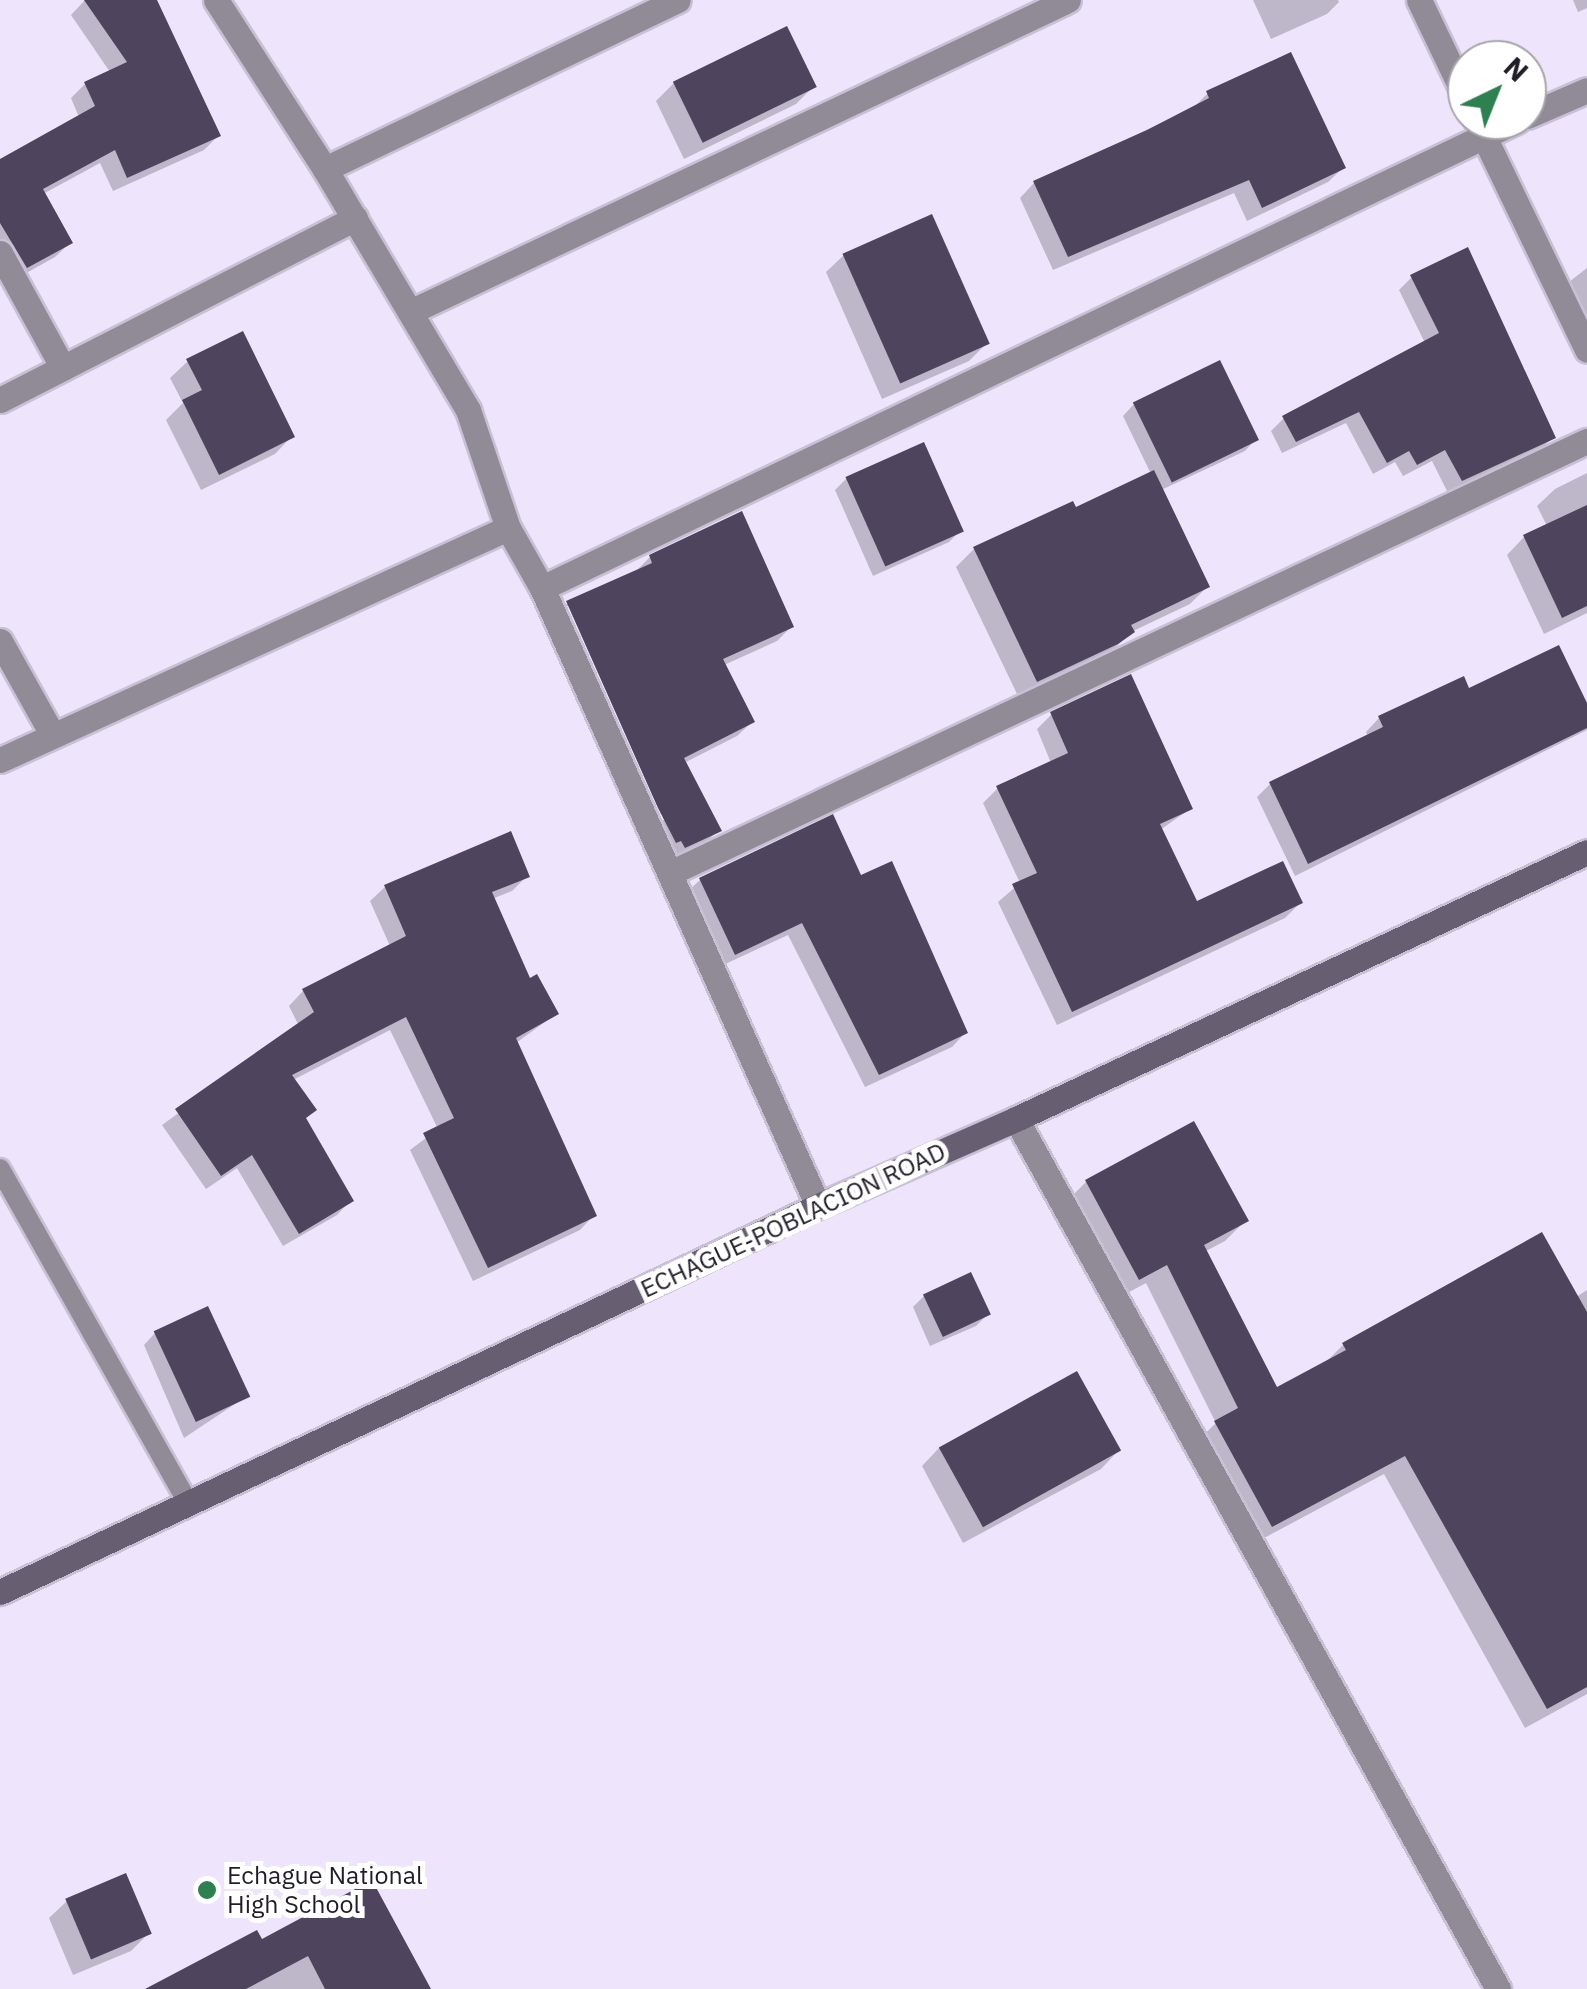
<!DOCTYPE html>
<html>
<head>
<meta charset="utf-8">
<style>
	body { margin:0 }
	#map { position:relative; width:1587px; height:1989px; overflow:hidden; background:#eee4fc; font-family:"IBM Plex Sans",sans-serif }
	div>[style] { position:absolute }
	.shadow>* { inset:0; background:#0003 }
	.building>* { inset:0; background:#4f445d; transform-origin:0 0 }
	.roads { filter:drop-shadow(2px 0 #c9c0d6) drop-shadow(-2px 0 #c9c0d6) drop-shadow(0 2px #c9c0d6) drop-shadow(0 -2px #c9c0d6) }
	.lane>* { height:20px; margin:-10px; padding:0 10px; transform-origin:10px; border-radius:10px; background:#918b98 }
	.street>* { height:25px; margin:-12.5px; padding:0 12.5px; transform-origin:12.5px; border-radius:12.5px; background:#918b98 }
	.secondary>* { height:25px; margin:-12.5px; padding:0 12.5px; transform-origin:12.5px; border-radius:12.5px; background:#675f71 }
	.dots>* { width:28px; height:28px; translate:-50% -50%; box-sizing:border-box; border:5px solid #fff; border-radius:50% }
	span { translate:-50% -50%; white-space:nowrap; text-align:center; line-height:1.15; -webkit-text-stroke:10px #fff; paint-order:stroke }
	.street-label { font-size:25px; color:#211d27 }
	.poi-label { font-size:25px; color:#211d27 }
	.left { translate:0 -50%; text-align:left }
	.north { position:absolute; left:1447px; top:40px; width:100px; height:100px; box-sizing:border-box; background:#fff; border:2px solid #a6a5a9; border-radius:50%; rotate:43deg; font-size:28px; font-weight:700; line-height:40px; text-align:center; color:#211d27 }
	.north::after { content:''; display:block; margin:auto; width:35px; height:45px; background:#2e8051; clip-path:polygon(50% 0,100% 100%,50% 72%,0 100%) }
</style>
</head>
<body>
<div id="map">
	<div class="shadow">
		<i style="clip-path:polygon(85px 0,154px 0,218px 136px,204px 150px,113px 191px,100px 163px,43px 194px,70px 243px,55px 257px,12px 281px,0 261px,0 161px,79px 117px,71px 98px,85px 84px,110px 72px,71px 15px)"></i>
		<i style="clip-path:polygon(1253px 0,1338px 0,1339px 2px,1327px 14px,1271px 39px)"></i>
		<i style="clip-path:polygon(1573px 0,1587px 0,1587px 8px,1578px 12px)"></i>
		<i style="clip-path:polygon(674px 83px,814px 86px,796px 104px,684px 159px,656px 101px)"></i>
		<i style="clip-path:polygon(1208px 93px,1343px 168px,1328px 182px,1247px 221px,1234px 193px,1053px 270px,1020px 198px,1034px 183px,1193px 108px)"></i>
		<i style="clip-path:polygon(844px 255px,987px 343px,969px 361px,882px 399px,826px 272px)"></i>
		<i style="clip-path:polygon(1587px 268px,1587px 358px,1556px 292px)"></i>
		<i style="clip-path:polygon(1412px 277px,1553px 437px,1540px 450px,1448px 493px,1432px 461px,1403px 476px,1395px 462px,1373px 474px,1346px 423px,1282px 453px,1271px 431px,1284px 418px,1425px 343px,1399px 290px)"></i>
		<i style="clip-path:polygon(188px 361px,292px 436px,275px 454px,201px 490px,166px 420px,183px 403px,170px 378px)"></i>
		<i style="clip-path:polygon(1134px 404px,1256px 439px,1245px 451px,1161px 490px,1207px 587px,1190px 604px,1131px 632px,1114px 649px,1019px 698px,956px 567px,974px 549px,1071px 504px,1075px 511px,1151px 474px,1123px 416px)"></i>
		<i style="clip-path:polygon(1587px 473px,1587px 613px,1544px 634px,1507px 555px,1524px 537px,1547px 526px,1537px 506px,1555px 489px)"></i>
		<i style="clip-path:polygon(846px 479px,961px 530px,949px 542px,873px 576px,835px 490px)"></i>
		<i style="clip-path:polygon(evenodd,650px 557px,791px 627px,777px 641px,724px 665px,752px 722px,737px 736px,684px 763px,719px 830px,704px 844px,670px 860px,553px 617px,568px 603px,636px 571px,650px 557px,565px 606px,571px 606px,666px 819px,661px 821px,565px 606px)"></i>
		<i style="clip-path:polygon(1468px 691px,1587px 709px,1587px 730px,1295px 876px,1257px 797px,1270px 784px,1368px 737px,1366px 732px,1379px 718px)"></i>
		<i style="clip-path:polygon(1052px 714px,1190px 809px,1160px 830px,1196px 904px,1300px 903px,1285px 918px,1057px 1025px,998px 902px,1020px 883px,983px 803px,998px 788px,1051px 763px,1037px 729px)"></i>
		<i style="clip-path:polygon(527px 876px,512px 891px,492px 899px,529px 982px,556px 1014px,516px 1043px,594px 1215px,580px 1230px,473px 1281px,410px 1150px,438px 1129px,390px 1030px,293px 1080px,304px 1120px,351px 1200px,337px 1215px,283px 1246px,237px 1168px,206px 1189px,162px 1125px,299px 1026px,289px 1006px,303px 991px,390px 946px,370px 901px,385px 887px)"></i>
		<i style="clip-path:polygon(860px 878px,965px 1033px,952px 1047px,865px 1087px,788px 935px,721px 966px,686px 893px,700px 880px)"></i>
		<i style="clip-path:polygon(1086px 1182px,1246px 1220px,1225px 1241px,1204px 1252px,1276px 1391px,1323px 1365px,1343px 1345px,1576px 1297px,1587px 1290px,1587px 1694px,1525px 1728px,1384px 1474px,1251px 1545px,1195px 1443px,1216px 1423px,1146px 1283px,1118px 1298px,1066px 1202px)"></i>
		<i style="clip-path:polygon(924px 1296px,988px 1314px,976px 1326px,930px 1346px,913px 1307px)"></i>
		<i style="clip-path:polygon(155px 1333px,247px 1396px,184px 1438px,144px 1345px)"></i>
		<i style="clip-path:polygon(939px 1448px,1118px 1451px,1101px 1469px,963px 1543px,922px 1466px)"></i>
		<i style="clip-path:polygon(67px 1901px,149px 1933px,131px 1951px,73px 1975px,49px 1918px)"></i>
		<i style="clip-path:polygon(261px 1942px,428px 1989px,162px 1989px)"></i>
	</div>
	<div class="building">
		<i style="clip-path:polygon(84px 0,157px 0,221px 136px,127px 178px,115px 150px,43px 189px,73px 243px,27px 268px,0 223px,0 159px,95px 106px,84px 82px,127px 62px)"></i>
		<i style="left:787px;top:26px;width:68px;height:127px;rotate:64deg"></i>
		<i style="clip-path:polygon(1291px 52px,1346px 168px,1262px 208px,1249px 180px,1068px 257px,1033px 181px,1147px 130px,1209px 98px,1206px 91px)"></i>
		<i style="left:932px;top:214px;width:142px;height:98px;rotate:66deg"></i>
		<i style="clip-path:polygon(1468px 247px,1556px 438px,1462px 481px,1445px 450px,1417px 465px,1409px 451px,1387px 463px,1359px 412px,1296px 442px,1282px 416px,1439px 333px,1410px 275px)"></i>
		<i style="clip-path:polygon(243px 331px,295px 437px,219px 475px,182px 400px,202px 390px,186px 359px)"></i>
		<i style="left:1220px;top:360px;width:89px;height:97px;rotate:64deg"></i>
		<i style="left:924px;top:442px;width:98px;height:86px;rotate:66deg"></i>
		<i style="clip-path:polygon(1154px 470px,1210px 587px,1131px 625px,1135px 632px,1118px 644px,1037px 682px,973px 547px,1073px 501px,1076px 507px)"></i>
		<i style="clip-path:polygon(1587px 505px,1587px 606px,1562px 618px,1523px 535px)"></i>
		<i style="clip-path:polygon(742px 511px,794px 627px,723px 659px,755px 722px,684px 758px,722px 831px,685px 848px,681px 841px,676px 843px,658px 808px,566px 601px,652px 563px,649px 555px)"></i>
		<i style="clip-path:polygon(1559px 645px,1587px 703px,1587px 728px,1308px 864px,1269px 782px,1383px 727px,1378px 716px,1464px 676px,1469px 688px)"></i>
		<i style="clip-path:polygon(1131px 674px,1193px 809px,1160px 824px,1197px 901px,1283px 861px,1303px 903px,1072px 1012px,1012px 884px,1037px 873px,996px 786px,1068px 753px,1050px 712px)"></i>
		<i style="clip-path:polygon(833px 814px,861px 875px,892px 861px,968px 1033px,879px 1075px,802px 923px,735px 955px,699px 878px)"></i>
		<i style="clip-path:polygon(511px 831px,530px 877px,492px 892px,530px 978px,537px 974px,559px 1014px,516px 1038px,597px 1216px,488px 1268px,423px 1133px,454px 1118px,406px 1017px,292px 1075px,317px 1110px,306px 1118px,354px 1201px,299px 1234px,252px 1155px,221px 1176px,175px 1109px,314px 1012px,302px 989px,406px 936px,384px 885px)"></i>
		<i style="clip-path:polygon(1194px 1121px,1249px 1221px,1204px 1245px,1277px 1387px,1346px 1350px,1342px 1343px,1542px 1232px,1587px 1312px,1587px 1687px,1547px 1709px,1405px 1456px,1272px 1527px,1214px 1421px,1238px 1408px,1167px 1265px,1139px 1280px,1085px 1180px)"></i>
		<i style="left:971px;top:1272px;width:47px;height:53px;rotate:65deg"></i>
		<i style="left:208px;top:1306px;width:100px;height:60px;rotate:65deg"></i>
		<i style="left:1077px;top:1371px;width:91px;height:158px;rotate:61deg"></i>
		<i style="left:126px;top:1873px;width:66px;height:66px;rotate:67deg"></i>
		<i style="clip-path:polygon(372px 1880px,431px 1989px,325px 1989px,308px 1956px,246px 1989px,145px 1989px,257px 1930px,262px 1939px)"></i>
	</div>
	<div class="roads">
		<div class="lane">
			<i style="left:0;top:1169px;width:383px;rotate:60.6deg"></i>
		</div>
		<div class="street">
			<i style="left:216px;top:0;width:201px;rotate:57.2deg"></i>
			<i style="left:325px;top:169px;width:280px;rotate:59.3deg"></i>
			<i style="left:468px;top:410px;width:125px;rotate:71.3deg"></i>
			<i style="left:508px;top:528px;width:69px;rotate:60.5deg"></i>
			<i style="left:542px;top:588px;width:677px;rotate:65.93deg"></i>
			<i style="left:1419px;top:0;width:111px;rotate:64.4deg"></i>
			<i style="left:1527px;top:116px;width:65px;rotate:-23.4deg"></i>
			<i style="left:1476px;top:120px;width:255px;rotate:64.2deg"></i>
			<i style="left:325px;top:169px;width:391px;rotate:-25.6deg"></i>
			<i style="left:0;top:253px;width:131px;rotate:61.3deg"></i>
			<i style="left:410px;top:312px;width:728px;rotate:-25.37deg"></i>
			<i style="left:0;top:400px;width:399px;rotate:-27.1deg"></i>
			<i style="left:542px;top:588px;width:1082px;rotate:-25.62deg"></i>
			<i style="left:0;top:641px;width:107px;rotate:60.8deg"></i>
			<i style="left:0;top:760px;width:558px;rotate:-24.55deg"></i>
			<i style="left:670px;top:873px;width:1014px;rotate:-25.23deg"></i>
			<i style="left:1016px;top:1119px;width:995px;rotate:61.01deg"></i>
		</div>
		<div class="secondary">
			<i style="left:0;top:1592px;width:904px;rotate:-25.26deg"></i>
			<i style="left:818px;top:1206px;width:216px;rotate:-23.7deg"></i>
			<i style="left:1016px;top:1119px;width:630px;rotate:-25.06deg"></i>
		</div>
	</div>
	<div class="dots">
		<i style="left:207px;top:1890px;background:#2e8051"></i>
	</div>
	<div class="street-label">
		<span style="left:793px;top:1220px;rotate:-25deg">ECHAGUE-POBLACION ROAD</span>
	</div>
	<div class="poi-label">
		<span class="left" style="left:227px;top:1890px">Echague National<br>High School</span>
	</div>
	<div class="north">N</div>
</div>
</body>
</html>
